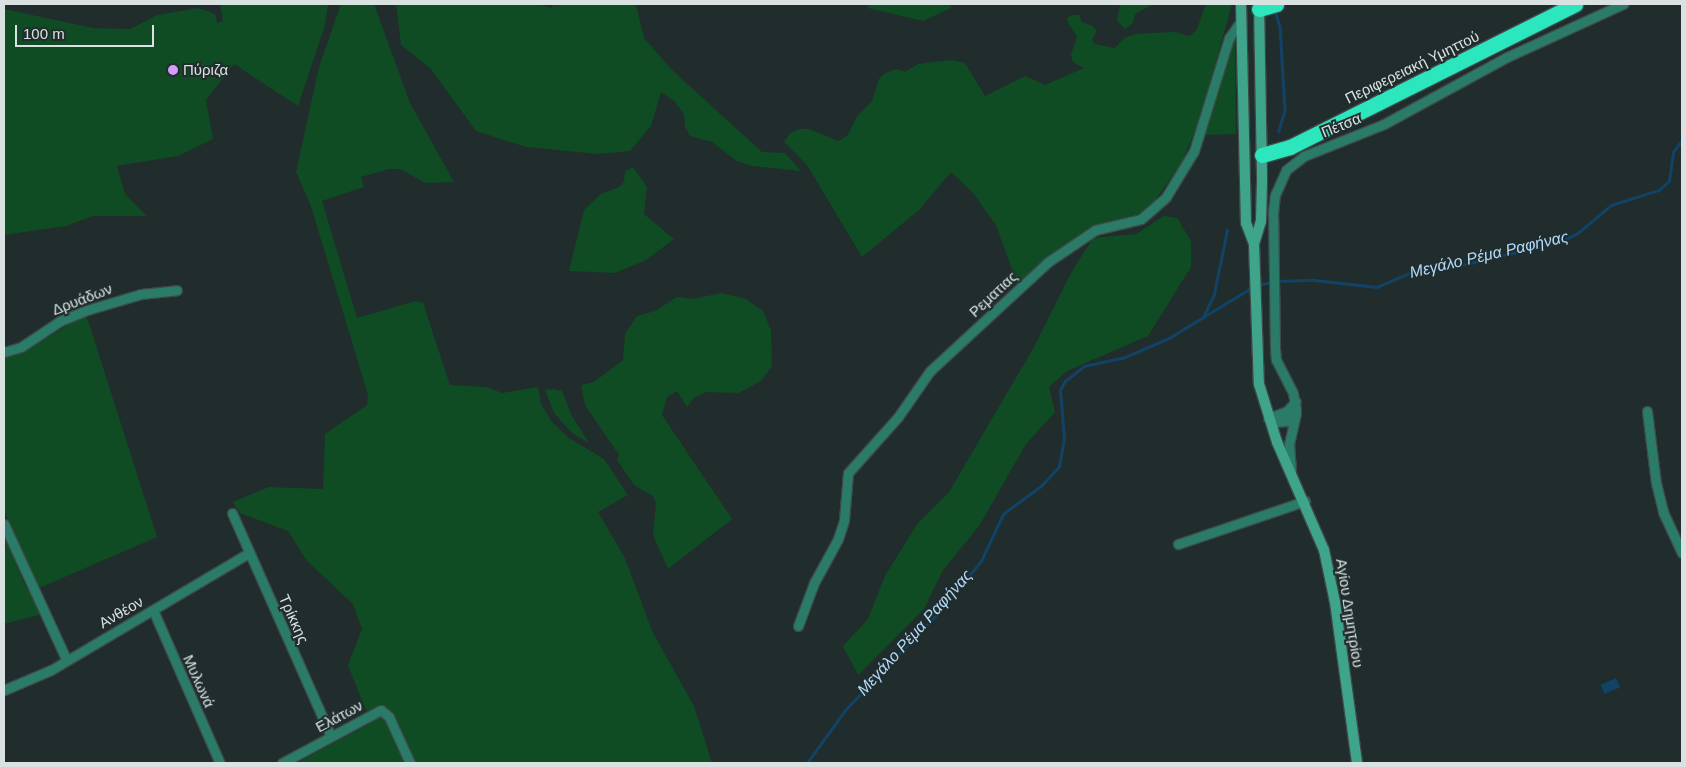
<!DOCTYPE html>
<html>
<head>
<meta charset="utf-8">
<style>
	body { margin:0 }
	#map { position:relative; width:1686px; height:767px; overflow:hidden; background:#212d2d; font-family:Helvetica,sans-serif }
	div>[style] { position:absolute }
	.green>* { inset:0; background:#0f4b23 }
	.water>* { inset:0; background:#104365; transform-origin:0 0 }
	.stream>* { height:2.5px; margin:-1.25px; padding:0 1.25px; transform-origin:1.25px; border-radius:1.25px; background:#104365 }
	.roads { filter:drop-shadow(1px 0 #3e4a4a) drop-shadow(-1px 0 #3e4a4a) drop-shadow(0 1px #3e4a4a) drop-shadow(0 -1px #3e4a4a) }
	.street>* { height:9px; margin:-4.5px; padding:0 4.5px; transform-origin:4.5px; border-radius:4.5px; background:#2a7c68 }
	.secondary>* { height:10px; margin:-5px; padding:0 5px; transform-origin:5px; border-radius:5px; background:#3ea58b }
	.highway>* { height:15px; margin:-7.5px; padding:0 7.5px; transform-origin:7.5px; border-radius:7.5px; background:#2ce6be }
	.dots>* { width:14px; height:14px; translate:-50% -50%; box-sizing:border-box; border:2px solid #212d2d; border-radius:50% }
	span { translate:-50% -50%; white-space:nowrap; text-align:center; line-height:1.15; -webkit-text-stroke:4px #212d2d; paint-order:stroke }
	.street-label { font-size:15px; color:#d9e1e1 }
	.poi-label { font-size:15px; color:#d9e1e1 }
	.left { translate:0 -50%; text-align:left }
	.water-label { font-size:16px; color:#b1dbfc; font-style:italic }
	.frame { position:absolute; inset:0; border:5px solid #d9e1e1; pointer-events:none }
	.scale { position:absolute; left:15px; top:25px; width:139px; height:22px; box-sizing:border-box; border:2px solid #d9e1e1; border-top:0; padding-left:6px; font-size:15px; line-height:18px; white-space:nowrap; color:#d9e1e1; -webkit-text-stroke:4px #212d2d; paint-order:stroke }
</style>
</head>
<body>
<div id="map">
	<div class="green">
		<i style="clip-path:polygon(220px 4px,328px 4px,325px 25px,298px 106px,234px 64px,206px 100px,213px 139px,178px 156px,117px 166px,125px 194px,147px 216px,93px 216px,66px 226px,4px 235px,4px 9px,93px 28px,130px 29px,157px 15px,198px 8px,215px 14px,217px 23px,223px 21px)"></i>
		<i style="clip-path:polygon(341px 4px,374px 4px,410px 103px,454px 182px,426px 183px,400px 169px,389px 169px,361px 177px,364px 187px,322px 201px,357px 318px,416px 301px,423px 303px,450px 385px,486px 387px,502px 393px,538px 387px,541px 404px,552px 422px,569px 438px,604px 459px,628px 495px,598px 512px,625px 558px,652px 631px,694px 706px,712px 763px,297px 763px,371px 723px,348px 665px,362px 629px,353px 604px,307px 561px,288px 531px,240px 513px,233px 502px,269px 487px,323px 489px,325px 434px,367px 405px,368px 395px,311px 206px,296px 172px,319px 67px)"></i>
		<i style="clip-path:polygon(396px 4px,538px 4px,551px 8px,554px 4px,636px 4px,644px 38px,672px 70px,762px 152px,785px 153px,801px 171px,752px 166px,737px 161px,712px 142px,690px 136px,685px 127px,684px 114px,674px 101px,661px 92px,651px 126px,630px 151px,598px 154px,526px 147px,476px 131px,431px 69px,401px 45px)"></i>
		<i style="clip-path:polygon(869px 4px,950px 4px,951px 8px,923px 21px,868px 8px)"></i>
		<i style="clip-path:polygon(1120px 4px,1154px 4px,1135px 14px,1133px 23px,1125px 29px,1117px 21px)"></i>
		<i style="clip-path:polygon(1206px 4px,1232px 4px,1200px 120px,1181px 164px,1153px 203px,1142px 213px,1088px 230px,1053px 253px,1018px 286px,996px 225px,973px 193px,951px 172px,919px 210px,862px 257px,807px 165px,784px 142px,790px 133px,799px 129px,809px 129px,838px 141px,847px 136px,858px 115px,872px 101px,879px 79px,885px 73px,897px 69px,905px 72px,918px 64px,951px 60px,965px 63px,985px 96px,1025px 76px,1045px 85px,1084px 68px,1073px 62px,1071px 55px,1077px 37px,1066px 19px,1072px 15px,1079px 15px,1082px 22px,1093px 26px,1097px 31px,1092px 40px,1095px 44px,1115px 48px,1124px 38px,1135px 34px,1175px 32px,1190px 36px,1197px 29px)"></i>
		<i style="clip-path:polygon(1235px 39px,1236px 134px,1205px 135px,1219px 81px)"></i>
		<i style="clip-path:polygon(633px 167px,647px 187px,644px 214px,674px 239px,646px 260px,615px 273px,569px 271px,584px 210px,601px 194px,619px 187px,624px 182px,625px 171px)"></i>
		<i style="clip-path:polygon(1164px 216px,1177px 218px,1191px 241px,1191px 267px,1148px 336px,1067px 371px,1049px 387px,1055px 412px,1026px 444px,979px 526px,943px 570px,924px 609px,858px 675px,843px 646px,868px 619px,885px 576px,917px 524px,949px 492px,1034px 347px,1071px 273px,1093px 238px,1136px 234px)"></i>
		<i style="clip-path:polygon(722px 293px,746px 299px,763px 311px,771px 330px,772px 366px,761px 381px,738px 393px,706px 392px,694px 398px,687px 407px,677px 391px,667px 397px,662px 415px,732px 519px,668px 569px,653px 535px,656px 503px,653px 496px,634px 485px,617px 460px,619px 455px,585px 405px,581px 385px,594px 382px,623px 360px,625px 334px,637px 316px,655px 311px,677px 297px,692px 299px)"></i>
		<i style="clip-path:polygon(86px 314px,157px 537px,37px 589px,4px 511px,4px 356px,30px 348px)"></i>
		<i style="clip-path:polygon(553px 389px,562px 391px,572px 416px,589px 443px,572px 433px,554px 413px,545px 390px)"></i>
		<i style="clip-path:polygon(4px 535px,24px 583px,42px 614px,4px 624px)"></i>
	</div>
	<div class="water">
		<i style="left:1616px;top:678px;width:10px;height:17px;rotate:66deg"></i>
	</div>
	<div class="stream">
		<i style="left:1275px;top:11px;width:16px;rotate:72deg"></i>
		<i style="left:1280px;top:26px;width:85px;rotate:86.6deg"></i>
		<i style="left:1285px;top:111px;width:21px;rotate:107deg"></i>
		<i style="left:1277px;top:281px;width:37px;rotate:-2deg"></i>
		<i style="left:1314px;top:280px;width:63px;rotate:6.3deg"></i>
		<i style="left:1377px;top:287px;width:43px;rotate:-23.6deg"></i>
		<i style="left:1416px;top:270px;width:50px;rotate:-6.8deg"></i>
		<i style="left:1466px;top:264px;width:97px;rotate:-13.2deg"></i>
		<i style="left:1560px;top:242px;width:20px;rotate:-27deg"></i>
		<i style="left:1578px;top:233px;width:43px;rotate:-40.3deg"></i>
		<i style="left:1611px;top:205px;width:50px;rotate:-17.4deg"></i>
		<i style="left:1659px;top:190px;width:13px;rotate:-42deg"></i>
		<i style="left:1669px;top:181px;width:29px;rotate:-82deg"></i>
		<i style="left:1673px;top:152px;width:15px;rotate:-53deg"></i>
		<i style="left:1258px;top:285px;width:14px;rotate:-12deg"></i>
		<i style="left:1203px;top:317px;width:25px;rotate:-64deg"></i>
		<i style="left:1214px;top:294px;width:65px;rotate:-78.5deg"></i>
		<i style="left:807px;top:763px;width:67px;rotate:-54.2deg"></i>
		<i style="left:846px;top:709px;width:139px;rotate:-46.2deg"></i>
		<i style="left:942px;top:609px;width:62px;rotate:-50.9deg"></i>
		<i style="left:981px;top:561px;width:52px;rotate:-64.9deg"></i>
		<i style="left:1003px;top:514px;width:47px;rotate:-36.4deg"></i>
		<i style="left:1041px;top:486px;width:26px;rotate:-47deg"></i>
		<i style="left:1059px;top:467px;width:28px;rotate:-80deg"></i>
		<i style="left:1064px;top:439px;width:49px;rotate:-94.7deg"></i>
		<i style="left:1060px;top:390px;width:10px;rotate:-61deg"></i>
		<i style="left:1065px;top:381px;width:24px;rotate:-38deg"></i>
		<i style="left:1084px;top:366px;width:40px;rotate:-12deg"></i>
		<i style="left:1123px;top:358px;width:50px;rotate:-23.5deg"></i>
		<i style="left:1169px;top:338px;width:98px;rotate:-31.3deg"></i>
	</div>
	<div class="roads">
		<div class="street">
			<i style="left:4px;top:352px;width:18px;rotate:-16deg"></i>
			<i style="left:21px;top:347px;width:47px;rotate:-33.7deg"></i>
			<i style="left:60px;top:321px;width:29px;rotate:-22deg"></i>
			<i style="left:87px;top:310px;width:56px;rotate:-16.5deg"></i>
			<i style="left:141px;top:294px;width:36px;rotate:-6deg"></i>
			<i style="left:1647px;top:411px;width:73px;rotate:82.9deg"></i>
			<i style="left:1656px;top:483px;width:30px;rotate:76deg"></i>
			<i style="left:1663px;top:512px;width:45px;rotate:65.1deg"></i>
			<i style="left:1268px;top:418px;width:7px;rotate:34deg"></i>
			<i style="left:1274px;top:422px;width:14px;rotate:-4deg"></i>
			<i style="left:1288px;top:421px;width:14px;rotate:-56deg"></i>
			<i style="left:1296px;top:409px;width:16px;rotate:-101deg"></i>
			<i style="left:1293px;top:393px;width:37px;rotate:-117deg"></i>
			<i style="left:1276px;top:360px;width:12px;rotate:-95deg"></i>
			<i style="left:1275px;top:348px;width:135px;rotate:-90.8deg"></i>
			<i style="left:1273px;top:213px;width:18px;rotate:-84deg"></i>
			<i style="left:1275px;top:195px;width:27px;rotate:-66deg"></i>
			<i style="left:1286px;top:170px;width:23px;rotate:-38deg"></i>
			<i style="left:1304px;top:156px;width:86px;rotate:-21.8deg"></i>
			<i style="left:1384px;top:124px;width:140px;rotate:-28.6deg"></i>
			<i style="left:1507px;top:57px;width:128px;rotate:-24.6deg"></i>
			<i style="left:1268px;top:418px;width:20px;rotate:-20deg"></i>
			<i style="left:1287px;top:411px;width:13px;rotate:-48deg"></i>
			<i style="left:1291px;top:471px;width:27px;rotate:-94deg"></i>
			<i style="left:1289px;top:444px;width:31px;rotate:-77deg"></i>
			<i style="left:232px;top:513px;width:244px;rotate:66.1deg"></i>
			<i style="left:4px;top:524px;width:149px;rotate:65.3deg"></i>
			<i style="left:1178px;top:544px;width:134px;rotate:-18.7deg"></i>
			<i style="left:153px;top:610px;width:167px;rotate:66.4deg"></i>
			<i style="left:798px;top:626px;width:46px;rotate:-69.6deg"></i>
			<i style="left:814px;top:583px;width:50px;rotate:-61.4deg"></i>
			<i style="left:838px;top:539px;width:20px;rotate:-72deg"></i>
			<i style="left:844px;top:520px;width:47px;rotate:-85.1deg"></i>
			<i style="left:848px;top:473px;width:75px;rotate:-48.2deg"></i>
			<i style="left:898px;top:417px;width:56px;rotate:-55.2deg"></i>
			<i style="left:930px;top:371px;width:161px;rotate:-42.7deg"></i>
			<i style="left:1048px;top:262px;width:57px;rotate:-34.2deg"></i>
			<i style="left:1095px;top:230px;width:47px;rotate:-13.4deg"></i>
			<i style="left:1141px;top:219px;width:33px;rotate:-41deg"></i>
			<i style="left:1166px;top:197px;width:54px;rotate:-58.7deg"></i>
			<i style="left:1194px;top:151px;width:118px;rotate:-72.8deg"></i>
			<i style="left:1229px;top:38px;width:21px;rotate:-55deg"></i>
			<i style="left:4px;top:690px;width:51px;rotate:-23.1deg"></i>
			<i style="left:51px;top:670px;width:230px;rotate:-30.6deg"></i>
			<i style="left:282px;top:763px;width:112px;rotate:-28.2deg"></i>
			<i style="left:381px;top:710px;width:11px;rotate:41deg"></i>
			<i style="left:389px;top:717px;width:51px;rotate:65.5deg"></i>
		</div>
		<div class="secondary">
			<i style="left:1241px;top:4px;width:219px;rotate:88.7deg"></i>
			<i style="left:1246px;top:223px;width:22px;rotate:69deg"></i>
			<i style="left:1259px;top:4px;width:177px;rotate:89deg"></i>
			<i style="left:1262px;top:181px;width:40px;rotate:91.4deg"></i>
			<i style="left:1261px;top:221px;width:24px;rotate:107deg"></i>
			<i style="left:1254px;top:244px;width:140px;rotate:88deg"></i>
			<i style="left:1259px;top:384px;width:61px;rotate:72.8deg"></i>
			<i style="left:1277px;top:442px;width:118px;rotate:66.5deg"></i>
			<i style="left:1324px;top:550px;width:53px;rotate:78.1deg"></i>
			<i style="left:1335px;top:602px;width:162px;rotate:82.2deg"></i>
		</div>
		<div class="highway">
			<i style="left:1259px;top:9px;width:18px;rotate:-16deg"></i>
			<i style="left:1262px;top:155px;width:29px;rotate:-16deg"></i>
			<i style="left:1290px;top:147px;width:319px;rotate:-26.6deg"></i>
		</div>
	</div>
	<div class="dots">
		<i style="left:173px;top:70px;background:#d59bfa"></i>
	</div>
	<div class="street-label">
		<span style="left:1412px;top:67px;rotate:-26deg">Περιφερειακή Υμηττού</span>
		<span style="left:1341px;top:125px;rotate:-22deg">Πέτσα</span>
		<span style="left:993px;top:294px;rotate:-43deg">Ρεματιας</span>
		<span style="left:82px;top:299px;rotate:-21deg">Δρυάδων</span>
		<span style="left:121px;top:612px;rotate:-30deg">Ανθέον</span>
		<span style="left:1350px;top:613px;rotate:81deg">Αγίου Δημητρίου</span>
		<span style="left:294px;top:619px;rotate:66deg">Τρίκκης</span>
		<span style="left:199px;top:681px;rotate:66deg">Μυλωνά</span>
		<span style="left:339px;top:716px;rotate:-28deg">Ελάτων</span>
	</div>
	<div class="poi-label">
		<span class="left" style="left:183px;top:70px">Πύριζα</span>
	</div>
	<div class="water-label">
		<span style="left:1489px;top:255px;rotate:-13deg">Μεγάλο Ρέμα Ραφήνας</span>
		<span style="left:915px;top:633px;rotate:-48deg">Μεγάλο Ρέμα Ραφήνας</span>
	</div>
	<div class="frame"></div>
	<div class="scale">100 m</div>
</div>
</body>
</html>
